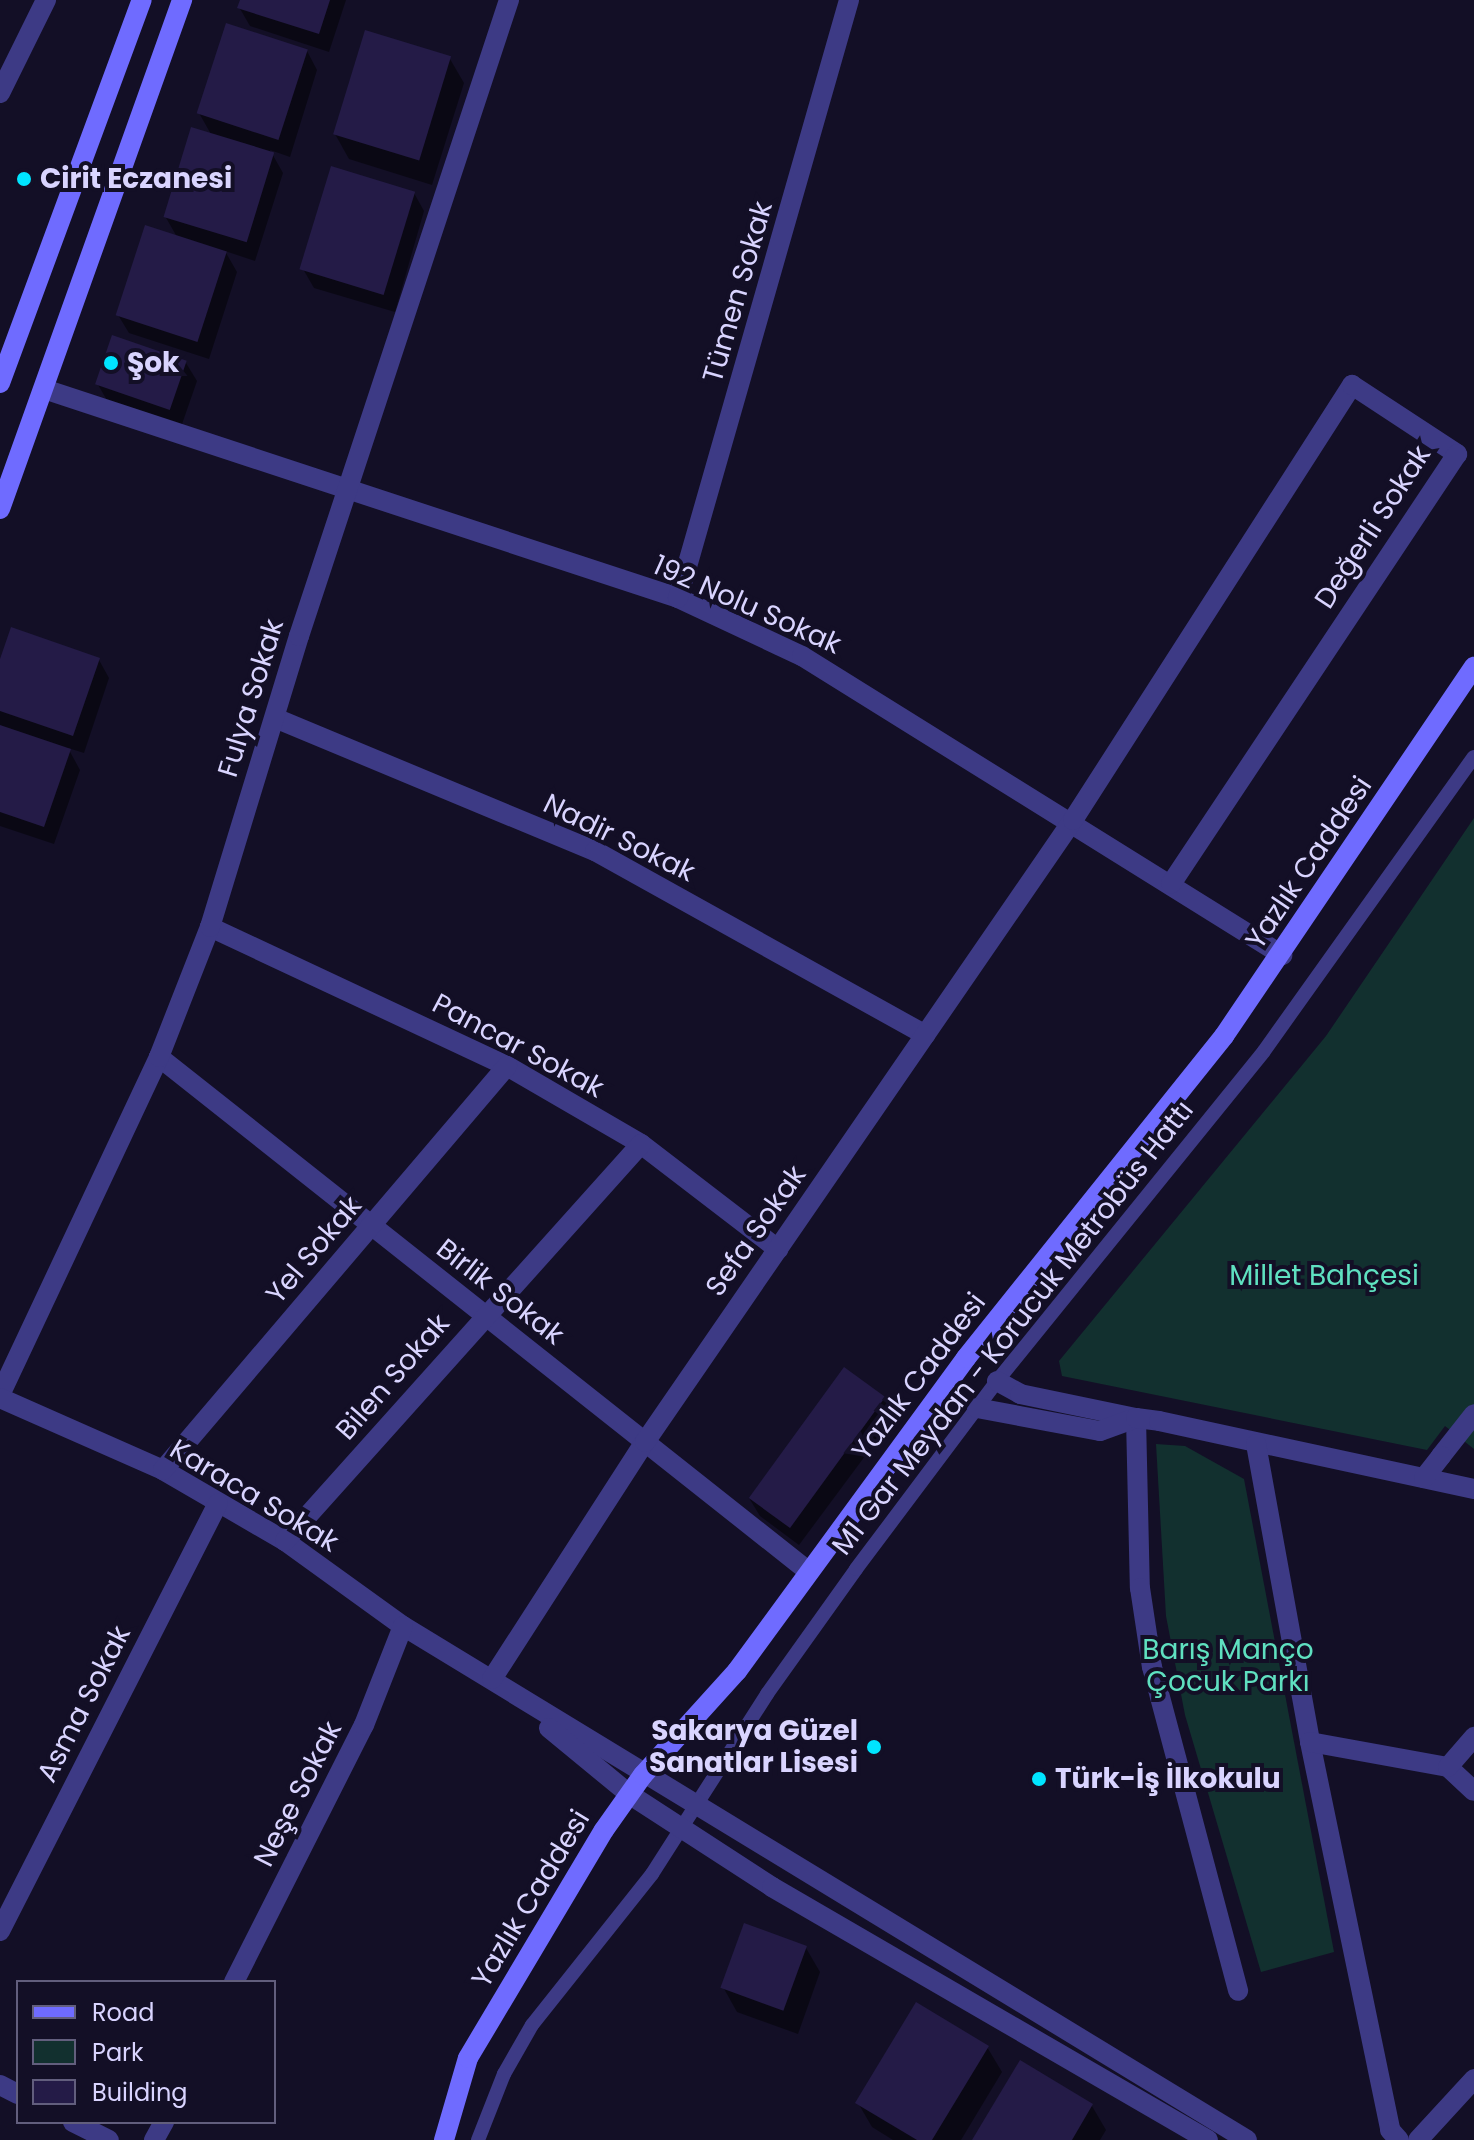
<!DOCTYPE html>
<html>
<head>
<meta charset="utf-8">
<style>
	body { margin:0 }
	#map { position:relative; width:1474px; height:2140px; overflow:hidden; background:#130f26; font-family:Poppins,sans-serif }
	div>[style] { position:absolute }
	.green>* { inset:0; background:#12302f }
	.shadow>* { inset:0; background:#0007 }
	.building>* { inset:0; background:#241b47; transform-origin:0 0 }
	.service>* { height:14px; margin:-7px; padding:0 7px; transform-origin:7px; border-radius:7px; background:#3d3a85 }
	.pedestrian>* { height:20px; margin:-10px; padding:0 10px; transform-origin:10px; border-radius:10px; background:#3d3a85 }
	.minor>* { height:20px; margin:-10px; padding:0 10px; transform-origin:10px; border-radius:10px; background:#3d3a85 }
	.secondary>* { height:20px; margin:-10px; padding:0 10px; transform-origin:10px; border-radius:10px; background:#6f6bff }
	.dots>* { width:22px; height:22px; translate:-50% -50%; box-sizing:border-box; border:4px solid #130f26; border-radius:50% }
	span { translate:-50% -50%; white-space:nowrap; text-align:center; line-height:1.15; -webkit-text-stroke:8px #130f26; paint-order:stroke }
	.poi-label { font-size:28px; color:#d9d4ff; font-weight:700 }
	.left { translate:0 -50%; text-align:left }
	.right { translate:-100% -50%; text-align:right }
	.street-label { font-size:28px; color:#d9d4ff }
	.park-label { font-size:28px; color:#5fe0c0 }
	.legend { position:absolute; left:16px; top:1980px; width:260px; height:144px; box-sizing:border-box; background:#130f26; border:2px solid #625e7d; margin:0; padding:10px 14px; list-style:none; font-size:24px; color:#d9d4ff }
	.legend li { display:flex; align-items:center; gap:16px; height:40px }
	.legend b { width:40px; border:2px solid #625e7d }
</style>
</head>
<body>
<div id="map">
	<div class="green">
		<i style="clip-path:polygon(1474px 818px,1474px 1449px,1445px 1426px,1427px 1450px,1062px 1376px,1059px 1361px,1326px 1036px)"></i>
		<i style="clip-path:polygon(1156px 1444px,1185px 1446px,1244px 1479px,1334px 1952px,1261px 1972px,1185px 1715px,1166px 1616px)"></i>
	</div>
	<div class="shadow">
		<i style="clip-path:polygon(242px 0,346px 0,329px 52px,250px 26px,239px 7px)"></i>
		<i style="clip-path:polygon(307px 51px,317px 70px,290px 157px,270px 150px,283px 173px,255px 261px,225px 251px,237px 272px,209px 359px,129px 333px,118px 315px,177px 237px,165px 216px,212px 136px,199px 113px)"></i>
		<i style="clip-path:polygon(450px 59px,464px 83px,432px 185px,349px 159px,335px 134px)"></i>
		<i style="clip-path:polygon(414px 193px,424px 211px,395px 312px,314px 288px,303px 269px)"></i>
		<i style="clip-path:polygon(186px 363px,197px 381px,181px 427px,108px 402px,97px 383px)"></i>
		<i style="clip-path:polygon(99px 660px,109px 678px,84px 753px,68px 748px,80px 770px,54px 844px,0 826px,0 665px)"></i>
		<i style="clip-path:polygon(845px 1369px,884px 1399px,894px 1417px,799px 1545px,760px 1516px,749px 1498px)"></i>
		<i style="clip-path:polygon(806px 1948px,820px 1972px,798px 2034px,737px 2012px,723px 1987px)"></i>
		<i style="clip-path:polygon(987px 2047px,1002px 2072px,961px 2140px,893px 2140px,872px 2127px,858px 2103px)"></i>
		<i style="clip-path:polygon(1092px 2106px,1106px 2130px,1100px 2140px,974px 2140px)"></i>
	</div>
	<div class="building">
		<i style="clip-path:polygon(240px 0,330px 0,319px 34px,237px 8px)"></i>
		<i style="left:226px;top:23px;width:86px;height:95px;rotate:18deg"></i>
		<i style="left:365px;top:30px;width:90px;height:109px;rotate:17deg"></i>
		<i style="left:191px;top:127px;width:87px;height:94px;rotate:17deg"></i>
		<i style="left:331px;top:166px;width:88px;height:108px;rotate:17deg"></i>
		<i style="left:145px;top:225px;width:86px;height:95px;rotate:18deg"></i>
		<i style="left:112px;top:335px;width:79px;height:52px;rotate:19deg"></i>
		<i style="clip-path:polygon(11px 627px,100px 658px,73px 736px,0 711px,0 659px)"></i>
		<i style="clip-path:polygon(0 725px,71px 749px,44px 827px,0 812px)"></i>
		<i style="left:844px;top:1367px;width:51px;height:162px;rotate:36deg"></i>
		<i style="left:744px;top:1923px;width:67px;height:69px;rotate:20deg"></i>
		<i style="clip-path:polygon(916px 2002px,989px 2046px,932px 2140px,917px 2140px,855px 2103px)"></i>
		<i style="clip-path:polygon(1020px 2060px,1093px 2104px,1072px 2140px,972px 2140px)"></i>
	</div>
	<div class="service">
		<i style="left:478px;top:2140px;width:71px;rotate:-68.5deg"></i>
		<i style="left:504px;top:2074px;width:56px;rotate:-60.3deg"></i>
		<i style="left:532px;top:2025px;width:193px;rotate:-51.5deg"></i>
		<i style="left:652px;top:1874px;width:214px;rotate:-57.4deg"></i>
		<i style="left:767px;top:1694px;width:153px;rotate:-54.5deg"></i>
		<i style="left:856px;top:1569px;width:235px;rotate:-53.1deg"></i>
		<i style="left:997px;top:1381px;width:424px;rotate:-51deg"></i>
		<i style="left:1264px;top:1051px;width:361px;rotate:-54.5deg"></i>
	</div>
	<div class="pedestrian">
		<i style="left:1136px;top:1418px;width:170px;rotate:88.7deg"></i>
		<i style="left:1140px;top:1588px;width:80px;rotate:81.4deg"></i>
		<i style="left:1152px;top:1667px;width:335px;rotate:75.1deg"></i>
		<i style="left:1441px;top:1456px;width:53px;rotate:-51.8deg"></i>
	</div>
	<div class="minor">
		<i style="left:0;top:93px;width:104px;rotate:-63.7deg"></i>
		<i style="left:44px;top:389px;width:668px;rotate:18.24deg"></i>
		<i style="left:678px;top:598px;width:137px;rotate:25.1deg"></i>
		<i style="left:802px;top:656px;width:566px;rotate:31.92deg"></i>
		<i style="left:678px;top:598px;width:622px;rotate:-74.04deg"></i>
		<i style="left:275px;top:718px;width:347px;rotate:22.6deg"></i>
		<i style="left:595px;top:851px;width:378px;rotate:29.1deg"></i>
		<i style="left:210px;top:927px;width:328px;rotate:25.1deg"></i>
		<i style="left:507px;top:1066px;width:155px;rotate:30.2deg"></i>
		<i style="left:641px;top:1144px;width:173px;rotate:37.5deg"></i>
		<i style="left:159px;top:1057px;width:828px;rotate:38.38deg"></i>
		<i style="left:997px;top:1381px;width:26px;rotate:29deg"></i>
		<i style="left:1020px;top:1394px;width:118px;rotate:11.7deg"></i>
		<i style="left:0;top:1395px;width:374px;rotate:-64.8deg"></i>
		<i style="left:159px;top:1057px;width:140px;rotate:-68.6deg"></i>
		<i style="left:210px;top:927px;width:304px;rotate:-73deg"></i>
		<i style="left:299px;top:636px;width:670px;rotate:-71.73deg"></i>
		<i style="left:0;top:1398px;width:178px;rotate:23.8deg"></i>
		<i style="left:163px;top:1470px;width:141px;rotate:30.2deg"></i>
		<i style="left:285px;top:1541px;width:145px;rotate:35.8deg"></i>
		<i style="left:403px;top:1626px;width:988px;rotate:31.34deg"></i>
		<i style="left:977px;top:1408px;width:125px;rotate:10.6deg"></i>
		<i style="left:1100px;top:1431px;width:38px;rotate:-20deg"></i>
		<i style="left:1136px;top:1418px;width:23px;rotate:7deg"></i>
		<i style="left:1159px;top:1421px;width:322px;rotate:12.2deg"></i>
		<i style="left:1256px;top:1444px;width:303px;rotate:79.7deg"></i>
		<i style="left:1310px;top:1742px;width:396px;rotate:78.3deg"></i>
		<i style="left:1390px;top:2130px;width:13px;rotate:48deg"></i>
		<i style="left:163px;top:1470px;width:531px;rotate:-49.59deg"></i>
		<i style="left:1424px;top:1478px;width:28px;rotate:-52deg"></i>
		<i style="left:285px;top:1541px;width:533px;rotate:-48.12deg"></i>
		<i style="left:492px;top:1679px;width:282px;rotate:-57.2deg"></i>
		<i style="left:645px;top:1442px;width:755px;rotate:-55.47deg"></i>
		<i style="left:1073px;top:820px;width:517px;rotate:-57.32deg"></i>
		<i style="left:1352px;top:385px;width:126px;rotate:33.3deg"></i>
		<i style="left:1457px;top:454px;width:516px;rotate:123.63deg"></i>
		<i style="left:549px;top:1728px;width:104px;rotate:39.5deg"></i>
		<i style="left:629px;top:1794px;width:171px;rotate:33deg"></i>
		<i style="left:772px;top:1887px;width:504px;rotate:30.13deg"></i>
		<i style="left:1310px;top:1742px;width:140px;rotate:10.3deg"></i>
		<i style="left:1448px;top:1767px;width:35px;rotate:43deg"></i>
		<i style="left:1448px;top:1767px;width:40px;rotate:-49deg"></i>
		<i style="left:0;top:1931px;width:480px;rotate:-63deg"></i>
		<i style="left:234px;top:1982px;width:288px;rotate:-63.2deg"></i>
		<i style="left:364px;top:1725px;width:106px;rotate:-68.5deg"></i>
		<i style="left:0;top:2085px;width:20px;rotate:27deg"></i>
		<i style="left:73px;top:2122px;width:40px;rotate:26.6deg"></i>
		<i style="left:154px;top:2140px;width:21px;rotate:-61deg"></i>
		<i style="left:1418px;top:2140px;width:83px;rotate:-47.4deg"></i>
	</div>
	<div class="secondary">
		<i style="left:0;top:383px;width:408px;rotate:-69.7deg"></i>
		<i style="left:0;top:509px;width:541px;rotate:-70.32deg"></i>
		<i style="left:444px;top:2140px;width:85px;rotate:-73.7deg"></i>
		<i style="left:468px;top:2058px;width:265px;rotate:-59.2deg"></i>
		<i style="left:604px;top:1830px;width:67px;rotate:-54.7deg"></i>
		<i style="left:643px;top:1775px;width:140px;rotate:-47.9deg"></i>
		<i style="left:737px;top:1671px;width:388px;rotate:-53.8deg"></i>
		<i style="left:966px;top:1358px;width:413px;rotate:-51.3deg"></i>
		<i style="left:1224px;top:1036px;width:446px;rotate:-55.9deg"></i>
	</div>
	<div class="dots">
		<i style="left:24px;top:179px;background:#00e5ff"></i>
		<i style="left:111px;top:363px;background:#00e5ff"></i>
		<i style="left:874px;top:1747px;background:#00e5ff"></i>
		<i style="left:1039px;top:1779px;background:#00e5ff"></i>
	</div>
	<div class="poi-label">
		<span class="left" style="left:40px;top:179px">Cirit Eczanesi</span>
		<span class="left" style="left:127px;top:363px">Şok</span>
		<span class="right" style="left:858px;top:1747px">Sakarya Güzel<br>Sanatlar Lisesi</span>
		<span class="left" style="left:1055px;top:1779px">Türk-İş İlkokulu</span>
	</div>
	<div class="street-label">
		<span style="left:738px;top:292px;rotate:-74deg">Tümen Sokak</span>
		<span style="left:1373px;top:527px;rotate:-57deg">Değerli Sokak</span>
		<span style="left:747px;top:605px;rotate:24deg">192 Nolu Sokak</span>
		<span style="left:251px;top:698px;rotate:-73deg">Fulya Sokak</span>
		<span style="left:619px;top:838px;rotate:26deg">Nadir Sokak</span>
		<span style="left:1309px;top:863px;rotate:-56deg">Yazlık Caddesi</span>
		<span style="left:518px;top:1046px;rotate:28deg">Pancar Sokak</span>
		<span style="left:756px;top:1231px;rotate:-55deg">Sefa Sokak</span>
		<span style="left:314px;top:1250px;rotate:-50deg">Yel Sokak</span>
		<span style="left:500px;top:1292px;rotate:38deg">Birlik Sokak</span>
		<span style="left:1013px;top:1328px;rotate:-52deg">M1 Gar Meydan - Korucuk Metrobüs Hattı</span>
		<span style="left:393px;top:1377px;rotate:-49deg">Bilen Sokak</span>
		<span style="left:919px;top:1377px;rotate:-53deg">Yazlık Caddesi</span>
		<span style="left:254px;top:1496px;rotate:31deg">Karaca Sokak</span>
		<span style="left:84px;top:1704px;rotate:-63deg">Asma Sokak</span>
		<span style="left:298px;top:1794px;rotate:-63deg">Neşe Sokak</span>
		<span style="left:531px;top:1899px;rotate:-59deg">Yazlık Caddesi</span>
	</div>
	<div class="park-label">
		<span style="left:1324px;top:1276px">Millet Bahçesi</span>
		<span style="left:1228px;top:1666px">Barış Manço<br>Çocuk Parkı</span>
	</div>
	<ul class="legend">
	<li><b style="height:10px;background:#6f6bff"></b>Road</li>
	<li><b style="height:22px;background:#12302f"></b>Park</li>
	<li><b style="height:22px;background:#241b47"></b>Building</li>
	</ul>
</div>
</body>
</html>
